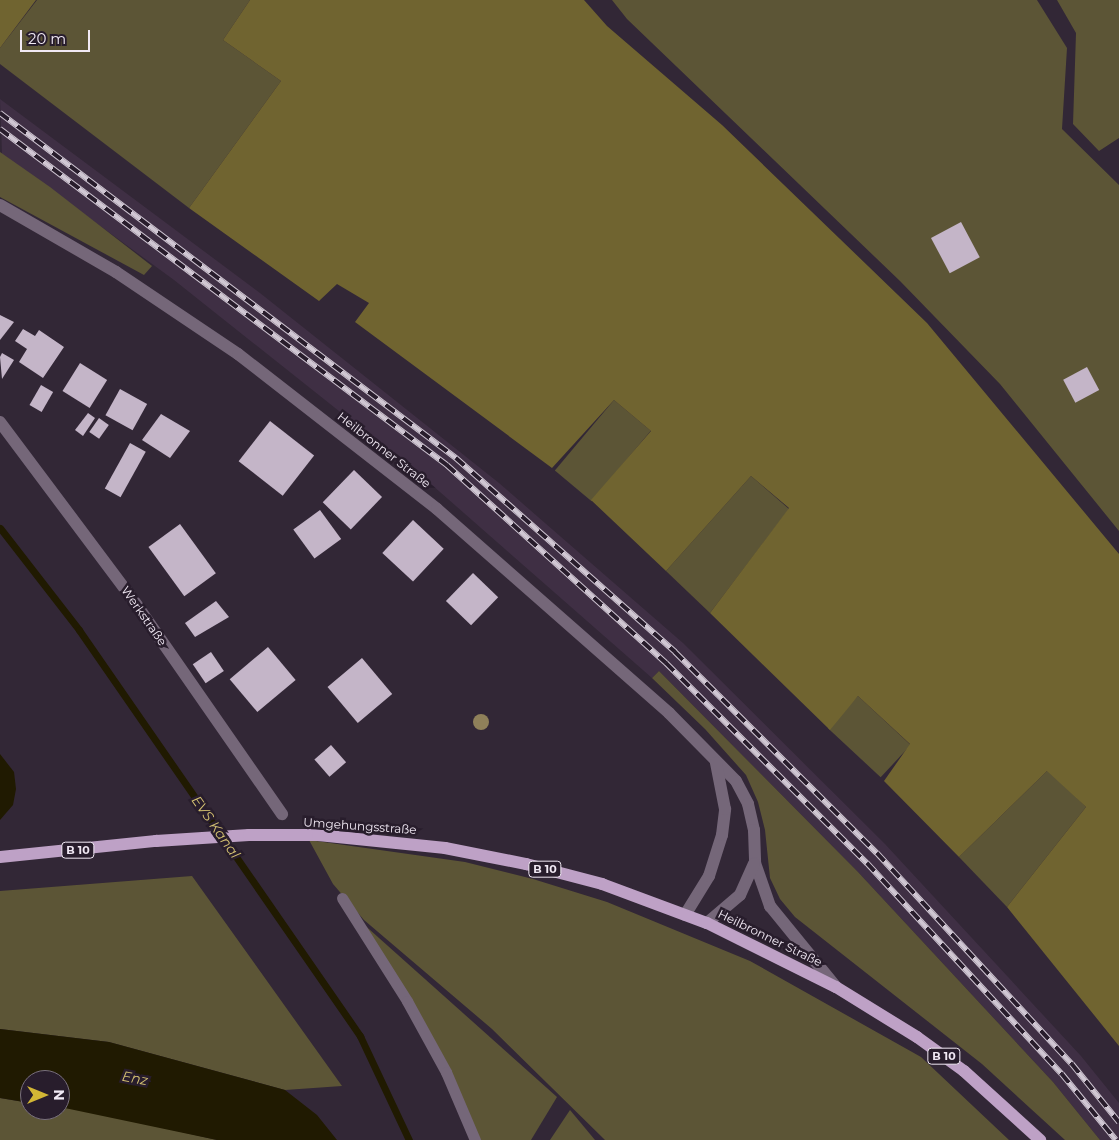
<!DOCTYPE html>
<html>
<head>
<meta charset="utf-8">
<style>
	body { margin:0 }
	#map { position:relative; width:1119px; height:1140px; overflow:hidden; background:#322736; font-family:Montserrat,sans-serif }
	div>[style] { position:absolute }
	.built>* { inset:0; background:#3f2f44 }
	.green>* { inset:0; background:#5c5536; transform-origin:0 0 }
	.forest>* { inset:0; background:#706430 }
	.water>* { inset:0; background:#201a01 }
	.stream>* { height:7px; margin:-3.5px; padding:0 3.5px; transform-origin:3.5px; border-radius:3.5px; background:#201a01 }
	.building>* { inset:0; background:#c4b5c8; transform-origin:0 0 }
	.lane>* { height:11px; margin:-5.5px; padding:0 5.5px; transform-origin:5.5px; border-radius:5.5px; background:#756779 }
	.street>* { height:12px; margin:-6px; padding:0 6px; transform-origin:6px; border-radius:6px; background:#756779 }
	.primary>* { height:12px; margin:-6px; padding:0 6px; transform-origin:6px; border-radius:6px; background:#bea1c6 }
	.rail>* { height:5.5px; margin-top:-2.75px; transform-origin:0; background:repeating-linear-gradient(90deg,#281d2c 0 11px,#d0c7d3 0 22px); box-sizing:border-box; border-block:1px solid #d0c7d3 }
	.trees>* { width:16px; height:16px; margin:-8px; border-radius:50%; background:#8f805a }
	span { translate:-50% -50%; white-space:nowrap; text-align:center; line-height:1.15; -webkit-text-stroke:5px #281d2c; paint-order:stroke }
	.shield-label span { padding:1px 4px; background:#281d2c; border:1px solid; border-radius:4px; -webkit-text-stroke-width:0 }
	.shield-label { font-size:11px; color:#f1e9f4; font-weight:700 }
	.street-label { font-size:12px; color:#f1e9f4 }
	.water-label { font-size:14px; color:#d5c272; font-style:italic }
	.north { position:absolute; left:20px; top:1070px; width:50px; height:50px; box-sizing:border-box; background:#281d2c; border:1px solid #786f7c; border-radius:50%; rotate:90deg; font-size:14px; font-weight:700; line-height:20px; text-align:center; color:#f1e9f4 }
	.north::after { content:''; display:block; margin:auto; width:18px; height:22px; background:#d2b635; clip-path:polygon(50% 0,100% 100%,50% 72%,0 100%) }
	.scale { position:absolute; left:20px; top:30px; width:70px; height:22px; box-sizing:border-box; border:2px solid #f1e9f4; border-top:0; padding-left:6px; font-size:15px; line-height:18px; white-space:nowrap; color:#f1e9f4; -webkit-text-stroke:4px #281d2c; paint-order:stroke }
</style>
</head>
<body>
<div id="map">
	<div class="built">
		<i style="clip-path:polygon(0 99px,260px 293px,499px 483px,683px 643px,885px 844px,1081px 1056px,1119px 1103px,1119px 1140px,1100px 1140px,1053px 1082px,858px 872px,659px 671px,652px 678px,432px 485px,174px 280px,2px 154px)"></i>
	</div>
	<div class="green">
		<i style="clip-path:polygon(37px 0,250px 0,223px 40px,281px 81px,189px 208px,0 64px,0 48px)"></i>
		<i style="clip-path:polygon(612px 0,1037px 0,1067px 48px,1062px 129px,1119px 185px,1119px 531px,1000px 384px,900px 281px,627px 19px)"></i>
		<i style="clip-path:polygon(1057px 0,1119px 0,1119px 138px,1099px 151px,1073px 124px,1076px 33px)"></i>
		<i style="clip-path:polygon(0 152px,50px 187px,152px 266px,144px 275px,0 197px)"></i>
		<i style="left:614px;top:400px;width:48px;height:92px;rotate:40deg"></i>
		<i style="clip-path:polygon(751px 476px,789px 509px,710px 613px,666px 571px)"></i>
		<i style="clip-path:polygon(659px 671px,858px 872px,1053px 1082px,1100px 1140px,1065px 1140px,982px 1064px,795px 917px,780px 899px,770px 878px,765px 830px,758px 802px,746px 775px,705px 729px,652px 678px)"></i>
		<i style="left:858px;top:696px;width:72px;height:44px;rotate:43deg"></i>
		<i style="clip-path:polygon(1048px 770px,1086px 807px,1007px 907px,959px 857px)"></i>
		<i style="clip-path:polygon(309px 840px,465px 862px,533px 879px,607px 902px,750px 961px,921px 1057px,1009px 1140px,605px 1140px,492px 1029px,364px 920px,333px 884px)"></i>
		<i style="clip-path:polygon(192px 876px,342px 1086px,285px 1090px,109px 1042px,0 1029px,0 891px)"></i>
		<i style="clip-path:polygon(360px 921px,557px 1097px,531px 1140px,478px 1140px)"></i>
		<i style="clip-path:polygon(0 1098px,30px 1103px,30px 1110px,60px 1110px,60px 1107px,94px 1112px,217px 1140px,0 1140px)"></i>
		<i style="clip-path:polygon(570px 1110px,595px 1140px,550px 1140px)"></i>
	</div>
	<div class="forest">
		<i style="clip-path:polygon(0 0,36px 0,0 48px)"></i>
		<i style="clip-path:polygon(250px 0,584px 0,607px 26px,722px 125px,927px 323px,1119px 554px,1119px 1046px,1007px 907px,1086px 807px,1047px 771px,959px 857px,884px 781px,910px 744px,858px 696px,830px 730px,710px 613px,789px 508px,751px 476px,666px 571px,591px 500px,651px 431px,614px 400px,552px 468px,355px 322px,369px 303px,337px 284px,319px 301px,189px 208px,281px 81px,223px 40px)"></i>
	</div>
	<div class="water">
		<i style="clip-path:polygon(0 754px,14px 772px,16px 789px,13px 805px,0 820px)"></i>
		<i style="clip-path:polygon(0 1029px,109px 1042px,285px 1090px,317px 1115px,337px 1140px,217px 1140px,60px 1107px,60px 1080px,30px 1080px,30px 1103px,0 1098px)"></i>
	</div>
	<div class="stream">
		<i style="left:0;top:528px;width:129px;rotate:52.2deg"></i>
		<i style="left:79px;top:630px;width:494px;rotate:55.3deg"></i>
		<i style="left:360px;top:1036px;width:115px;rotate:64.8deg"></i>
	</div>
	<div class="building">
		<i style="left:961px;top:222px;width:40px;height:34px;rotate:62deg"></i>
		<i style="clip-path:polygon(0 315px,14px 322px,0 340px)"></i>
		<i style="clip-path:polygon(23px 329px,35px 336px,39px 330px,64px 347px,43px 378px,19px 362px,27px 349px,15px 341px)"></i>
		<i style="clip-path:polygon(2px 353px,14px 360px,2px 379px,0 357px)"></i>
		<i style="left:80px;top:363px;width:32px;height:33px;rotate:32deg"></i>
		<i style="left:1087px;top:367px;width:26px;height:27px;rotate:62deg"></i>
		<i style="left:41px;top:385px;width:14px;height:23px;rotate:30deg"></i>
		<i style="left:120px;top:389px;width:31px;height:30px;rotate:29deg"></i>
		<i style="clip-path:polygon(88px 413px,95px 418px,83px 436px,75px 430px)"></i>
		<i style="clip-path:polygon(161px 414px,190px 431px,170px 458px,142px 440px)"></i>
		<i style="left:99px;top:418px;width:12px;height:17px;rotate:35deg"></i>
		<i style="left:270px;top:421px;width:56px;height:51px;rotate:38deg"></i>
		<i style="left:130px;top:443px;width:18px;height:52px;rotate:29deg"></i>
		<i style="left:354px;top:470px;width:39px;height:45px;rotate:44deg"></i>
		<i style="left:320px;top:510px;width:36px;height:33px;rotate:54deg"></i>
		<i style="left:413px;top:520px;width:42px;height:45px;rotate:43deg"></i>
		<i style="left:180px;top:524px;width:61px;height:39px;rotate:54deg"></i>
		<i style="left:473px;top:573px;width:35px;height:39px;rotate:44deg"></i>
		<i style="clip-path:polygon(216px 601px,229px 617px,195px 637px,185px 623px)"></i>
		<i style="left:268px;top:647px;width:43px;height:50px;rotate:50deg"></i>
		<i style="left:211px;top:652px;width:23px;height:22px;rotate:56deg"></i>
		<i style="left:362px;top:658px;width:47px;height:45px;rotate:50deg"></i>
		<i style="left:331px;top:745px;width:23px;height:22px;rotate:49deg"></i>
	</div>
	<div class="lane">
		<i style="left:342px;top:898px;width:122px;rotate:57.7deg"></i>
		<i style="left:407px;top:1001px;width:81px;rotate:61.2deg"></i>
		<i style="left:446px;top:1072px;width:74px;rotate:66.9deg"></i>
	</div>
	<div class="street">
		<i style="left:0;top:205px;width:134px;rotate:30deg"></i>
		<i style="left:116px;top:272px;width:147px;rotate:33.9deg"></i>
		<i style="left:238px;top:354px;width:252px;rotate:37.9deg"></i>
		<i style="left:437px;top:509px;width:309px;rotate:41.3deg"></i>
		<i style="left:669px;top:713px;width:95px;rotate:45.4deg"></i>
		<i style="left:736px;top:781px;width:26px;rotate:62deg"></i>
		<i style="left:748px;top:804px;width:27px;rotate:77deg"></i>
		<i style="left:754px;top:830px;width:33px;rotate:88deg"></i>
		<i style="left:755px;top:863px;width:46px;rotate:70.8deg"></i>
		<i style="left:770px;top:906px;width:104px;rotate:50.8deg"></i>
		<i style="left:0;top:422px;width:227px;rotate:53.2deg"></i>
		<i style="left:136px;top:604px;width:256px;rotate:55.2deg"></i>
		<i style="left:685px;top:915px;width:46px;rotate:-58.4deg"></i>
		<i style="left:709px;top:876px;width:43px;rotate:-72.4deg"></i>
		<i style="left:722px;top:835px;width:26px;rotate:-83deg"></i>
		<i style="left:725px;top:809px;width:47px;rotate:-101.1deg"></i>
		<i style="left:707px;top:923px;width:43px;rotate:-40.3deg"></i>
		<i style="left:740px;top:895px;width:34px;rotate:-66deg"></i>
	</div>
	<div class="primary">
		<i style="left:0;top:857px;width:157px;rotate:-5.9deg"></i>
		<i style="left:156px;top:841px;width:93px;rotate:-3.7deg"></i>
		<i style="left:249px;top:835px;width:69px"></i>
		<i style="left:318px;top:835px;width:128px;rotate:5.8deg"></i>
		<i style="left:445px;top:848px;width:83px;rotate:11.2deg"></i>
		<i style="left:526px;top:864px;width:79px;rotate:14.7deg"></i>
		<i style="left:602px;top:884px;width:112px;rotate:20.4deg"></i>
		<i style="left:707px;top:923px;width:144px;rotate:26.4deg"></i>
		<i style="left:836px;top:987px;width:95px;rotate:31.7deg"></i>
		<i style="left:917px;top:1037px;width:58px;rotate:35.9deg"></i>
		<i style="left:964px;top:1071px;width:103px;rotate:42.2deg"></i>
	</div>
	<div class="rail">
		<i style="left:0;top:113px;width:572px;rotate:37.11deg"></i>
		<i style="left:456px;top:458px;width:293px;rotate:41.5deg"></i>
		<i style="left:675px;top:652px;width:285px;rotate:44.9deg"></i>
		<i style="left:877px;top:853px;width:287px;rotate:47.3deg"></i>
		<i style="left:1072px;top:1064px;width:75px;rotate:51deg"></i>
		<i style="left:0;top:129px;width:559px;rotate:36.93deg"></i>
		<i style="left:447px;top:465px;width:295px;rotate:42.1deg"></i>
		<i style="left:666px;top:663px;width:284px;rotate:44.9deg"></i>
		<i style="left:867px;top:863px;width:287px;rotate:47.3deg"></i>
		<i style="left:1062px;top:1074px;width:85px;rotate:50.7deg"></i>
	</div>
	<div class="trees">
		<i style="left:481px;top:722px"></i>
	</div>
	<div class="shield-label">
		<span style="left:78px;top:850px">B 10</span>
		<span style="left:545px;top:869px">B 10</span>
		<span style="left:944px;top:1056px">B 10</span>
	</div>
	<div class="street-label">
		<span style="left:384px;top:450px;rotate:38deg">Heilbronner Straße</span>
		<span style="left:144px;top:616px;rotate:55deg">Werkstraße</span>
		<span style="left:360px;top:826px;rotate:4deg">Umgehungsstraße</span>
		<span style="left:770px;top:938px;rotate:26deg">Heilbronner Straße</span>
	</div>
	<div class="water-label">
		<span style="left:216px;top:827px;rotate:55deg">EVS Kanal</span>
		<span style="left:135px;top:1078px;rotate:11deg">Enz</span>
	</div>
	<div class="north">N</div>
	<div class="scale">20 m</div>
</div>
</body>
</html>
